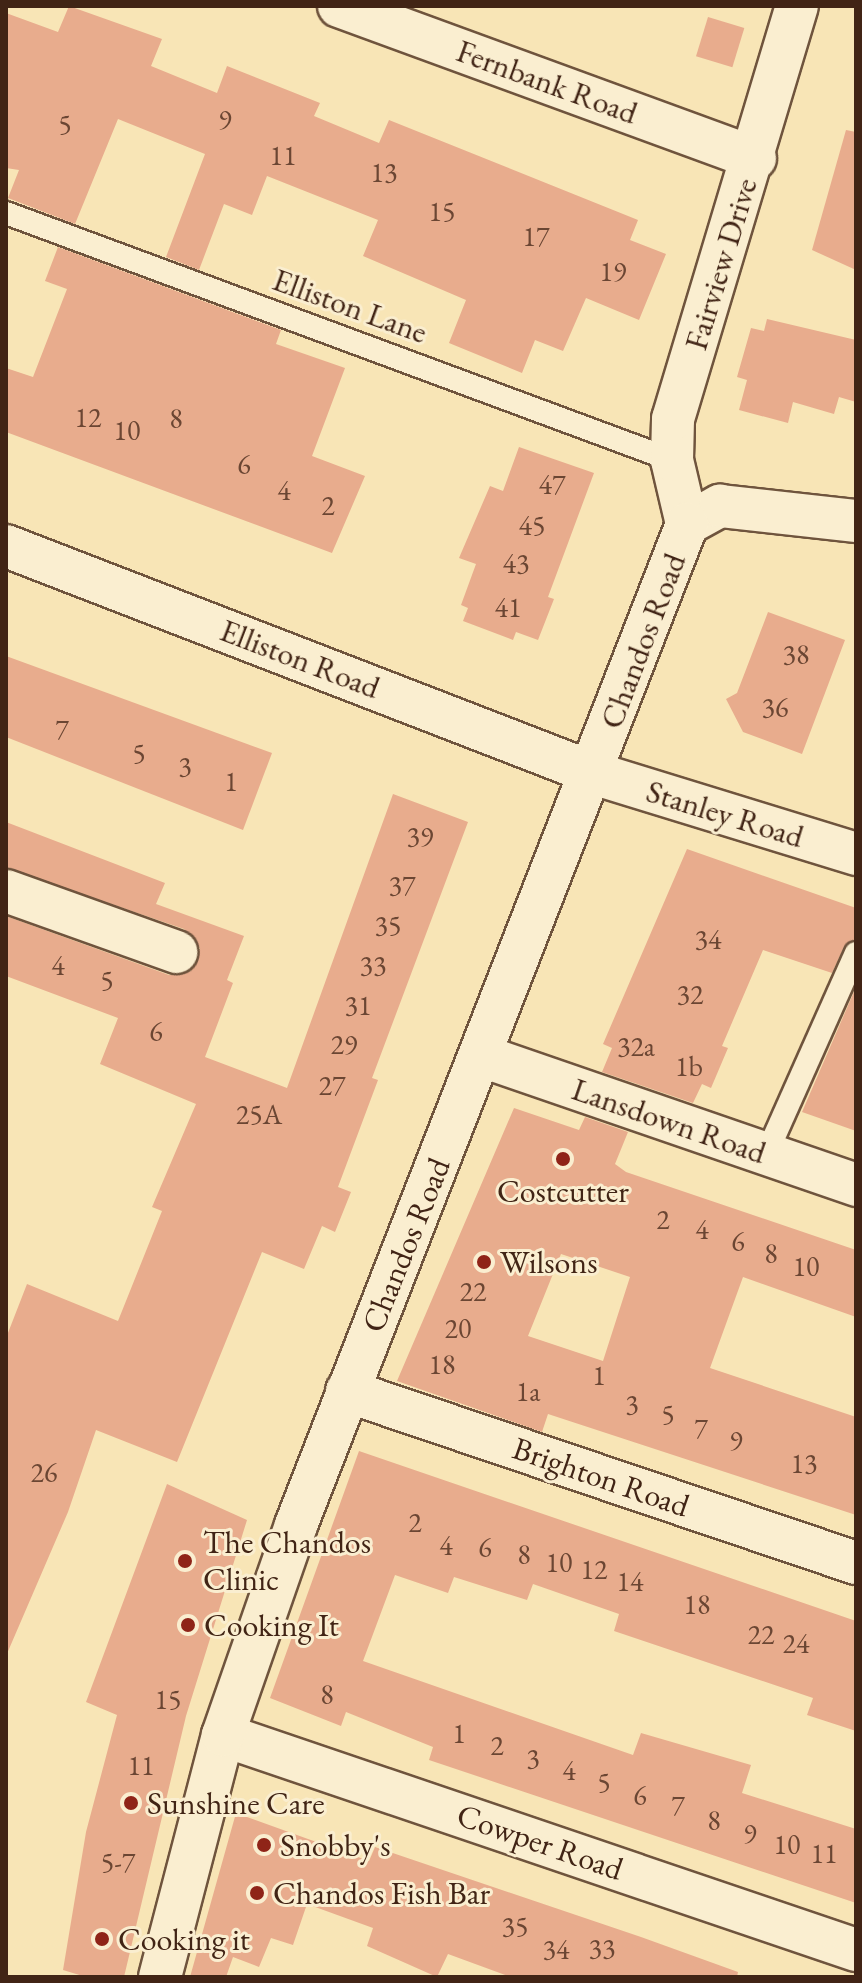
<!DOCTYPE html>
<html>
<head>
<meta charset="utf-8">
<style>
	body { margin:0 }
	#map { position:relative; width:862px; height:1983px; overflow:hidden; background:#f8e5b6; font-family:"EB Garamond",serif }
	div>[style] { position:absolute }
	.building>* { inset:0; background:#e8ac8d; transform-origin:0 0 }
	.roads { filter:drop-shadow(2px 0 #6f543d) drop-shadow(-2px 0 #6f543d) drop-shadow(0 2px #6f543d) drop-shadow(0 -2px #6f543d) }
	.lane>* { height:22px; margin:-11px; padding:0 11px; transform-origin:11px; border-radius:11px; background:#faeed0 }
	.street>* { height:42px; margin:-21px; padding:0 21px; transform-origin:21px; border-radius:21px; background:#faeed0 }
	.dots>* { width:22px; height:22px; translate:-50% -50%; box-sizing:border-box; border:4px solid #faeed0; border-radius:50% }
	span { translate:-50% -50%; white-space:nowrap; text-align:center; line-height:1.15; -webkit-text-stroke:6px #faeed0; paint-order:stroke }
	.number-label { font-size:28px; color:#6b4633 }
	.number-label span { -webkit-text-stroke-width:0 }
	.street-label { font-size:32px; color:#412415 }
	.poi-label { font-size:32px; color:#412415 }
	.left { translate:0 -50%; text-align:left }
	.frame { position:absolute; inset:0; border:8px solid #412415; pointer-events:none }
</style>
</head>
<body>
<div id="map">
	<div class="building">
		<i style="clip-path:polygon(69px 6px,162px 39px,151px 66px,217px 93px,227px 66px,320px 103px,314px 116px,379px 143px,389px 120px,638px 220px,630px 240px,666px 254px,639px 320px,586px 298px,563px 351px,535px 340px,522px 373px,449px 343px,466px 300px,363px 256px,378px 220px,267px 176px,252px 215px,224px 204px,199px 270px,166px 257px,205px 154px,118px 119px,75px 224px,8px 198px,19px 170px,6px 168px,6px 13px,58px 32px)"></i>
		<i style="left:708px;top:17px;width:38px;height:41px;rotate:17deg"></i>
		<i style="clip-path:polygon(846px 130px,856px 132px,856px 270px,812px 250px)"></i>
		<i style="clip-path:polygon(58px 247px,281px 330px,276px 344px,345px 368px,312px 456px,365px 476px,332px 553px,6px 432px,6px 368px,33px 377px,67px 289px,45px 281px)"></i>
		<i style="clip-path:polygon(767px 319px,856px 340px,856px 402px,839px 397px,834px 414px,793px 402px,788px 423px,739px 410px,747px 380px,737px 377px,751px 328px,764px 331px)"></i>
		<i style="clip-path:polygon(519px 447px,594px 473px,548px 597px,554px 599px,538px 640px,516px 632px,513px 640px,463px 621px,468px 608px,461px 605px,476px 564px,459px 558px,490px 486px,503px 491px)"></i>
		<i style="clip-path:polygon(768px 612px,845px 640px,802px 754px,743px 732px,726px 699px,737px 693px)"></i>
		<i style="clip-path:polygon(6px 656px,272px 753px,243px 830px,6px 737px)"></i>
		<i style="clip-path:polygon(393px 794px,468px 822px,372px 1078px,378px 1080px,338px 1187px,351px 1192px,335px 1232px,322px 1226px,304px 1269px,262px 1252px,177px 1462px,96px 1430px,68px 1512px,6px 1656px,6px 1338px,27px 1284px,118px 1321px,162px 1211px,152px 1207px,196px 1104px,100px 1064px,118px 1018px,6px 976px,6px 916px,169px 975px,191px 971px,200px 948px,184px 929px,6px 868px,6px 822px,165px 883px,156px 904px,244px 936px,227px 980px,233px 983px,205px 1057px,287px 1088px)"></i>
		<i style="clip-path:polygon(687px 849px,856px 908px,856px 939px,844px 947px,832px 973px,763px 950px,722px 1046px,728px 1048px,711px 1088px,702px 1084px,693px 1103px,602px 1072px,612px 1048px,603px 1044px)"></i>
		<i style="clip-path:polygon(856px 987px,856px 1131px,802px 1112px)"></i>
		<i style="clip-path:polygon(evenodd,514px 1108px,579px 1130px,585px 1117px,628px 1132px,615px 1164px,626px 1172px,856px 1250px,856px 1317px,743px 1277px,710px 1368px,856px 1417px,856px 1515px,548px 1414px,542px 1432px,397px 1381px,514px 1108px,561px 1254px,630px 1277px,603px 1361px,528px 1336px,561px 1254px)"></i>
		<i style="clip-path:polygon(359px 1451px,856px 1621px,856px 1731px,807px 1715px,813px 1698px,614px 1631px,619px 1614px,533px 1584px,527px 1600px,454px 1577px,448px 1593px,395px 1575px,363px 1661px,633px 1755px,641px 1733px,751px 1765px,742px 1793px,856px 1829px,856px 1903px,429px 1760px,433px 1747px,346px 1712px,341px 1726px,270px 1698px)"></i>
		<i style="clip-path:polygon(167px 1484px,247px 1520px,186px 1716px,124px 1977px,86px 1977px,63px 1970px,86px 1832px,117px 1715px,86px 1702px)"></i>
		<i style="clip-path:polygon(236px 1813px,369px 1861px,375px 1847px,641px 1937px,738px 1972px,737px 1977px,511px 1977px,448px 1954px,437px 1977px,367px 1946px,373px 1928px,307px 1904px,293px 1945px,271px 1938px,259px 1967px,233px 1957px,226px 1977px,190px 1977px)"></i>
	</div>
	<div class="roads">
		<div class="lane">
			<i style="left:6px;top:213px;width:710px;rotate:20.35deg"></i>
			<i style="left:766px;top:1155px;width:221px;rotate:-66deg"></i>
		</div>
		<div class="street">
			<i style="left:339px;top:6px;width:443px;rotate:20.1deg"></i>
			<i style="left:687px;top:524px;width:66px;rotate:-103.2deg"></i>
			<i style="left:672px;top:460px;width:41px;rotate:-88.6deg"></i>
			<i style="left:673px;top:419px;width:431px;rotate:-73.3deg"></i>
			<i style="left:687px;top:524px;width:38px;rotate:-29deg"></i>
			<i style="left:720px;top:506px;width:137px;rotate:6.3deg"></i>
			<i style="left:6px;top:546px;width:629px;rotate:21.14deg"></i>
			<i style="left:593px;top:773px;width:275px;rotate:17.1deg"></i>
			<i style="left:6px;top:891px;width:181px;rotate:19.7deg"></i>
			<i style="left:482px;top:1056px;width:396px;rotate:19deg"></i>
			<i style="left:347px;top:1391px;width:537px;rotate:18.67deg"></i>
			<i style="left:223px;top:1735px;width:669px;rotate:18.76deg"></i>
			<i style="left:160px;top:1977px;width:250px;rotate:-75.4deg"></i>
			<i style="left:223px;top:1735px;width:222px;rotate:-70.8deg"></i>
			<i style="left:296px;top:1525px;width:1075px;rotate:-68.66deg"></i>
		</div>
	</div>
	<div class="dots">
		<i style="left:563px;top:1159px;background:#8f2418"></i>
		<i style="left:484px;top:1262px;background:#8f2418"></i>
		<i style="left:185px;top:1561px;background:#8f2418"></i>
		<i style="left:188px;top:1625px;background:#8f2418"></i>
		<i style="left:131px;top:1803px;background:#8f2418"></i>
		<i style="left:264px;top:1845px;background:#8f2418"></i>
		<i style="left:257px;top:1893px;background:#8f2418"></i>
		<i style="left:102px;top:1939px;background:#8f2418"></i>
	</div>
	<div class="number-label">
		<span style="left:225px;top:119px">9</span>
		<span style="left:65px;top:124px">5</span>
		<span style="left:283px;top:155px">11</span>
		<span style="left:384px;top:172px">13</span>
		<span style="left:442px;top:211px">15</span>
		<span style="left:536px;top:236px">17</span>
		<span style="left:613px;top:271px">19</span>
		<span style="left:88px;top:417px">12</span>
		<span style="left:176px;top:418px">8</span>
		<span style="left:127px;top:430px">10</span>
		<span style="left:244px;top:464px">6</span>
		<span style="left:552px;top:484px">47</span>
		<span style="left:284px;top:490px">4</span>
		<span style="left:328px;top:505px">2</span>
		<span style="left:532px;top:525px">45</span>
		<span style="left:516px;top:563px">43</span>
		<span style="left:508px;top:607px">41</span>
		<span style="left:796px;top:654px">38</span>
		<span style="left:775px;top:707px">36</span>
		<span style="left:62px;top:729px">7</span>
		<span style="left:139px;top:753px">5</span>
		<span style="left:185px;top:766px">3</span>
		<span style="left:231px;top:781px">1</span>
		<span style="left:420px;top:836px">39</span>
		<span style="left:402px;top:885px">37</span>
		<span style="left:388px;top:925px">35</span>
		<span style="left:708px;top:939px">34</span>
		<span style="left:58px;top:965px">4</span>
		<span style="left:373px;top:965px">33</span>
		<span style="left:107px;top:980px">5</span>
		<span style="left:690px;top:994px">32</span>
		<span style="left:358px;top:1005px">31</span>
		<span style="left:156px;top:1031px">6</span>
		<span style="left:344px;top:1044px">29</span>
		<span style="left:636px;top:1046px">32a</span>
		<span style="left:689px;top:1066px">1b</span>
		<span style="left:332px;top:1085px">27</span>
		<span style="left:259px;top:1114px">25A</span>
		<span style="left:663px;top:1219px">2</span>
		<span style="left:702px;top:1229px">4</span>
		<span style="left:738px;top:1241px">6</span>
		<span style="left:771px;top:1253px">8</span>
		<span style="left:806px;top:1266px">10</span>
		<span style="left:473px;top:1291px">22</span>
		<span style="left:458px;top:1328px">20</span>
		<span style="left:442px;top:1364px">18</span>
		<span style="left:599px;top:1375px">1</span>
		<span style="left:528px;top:1391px">1a</span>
		<span style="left:632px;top:1404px">3</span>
		<span style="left:668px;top:1414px">5</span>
		<span style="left:701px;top:1428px">7</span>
		<span style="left:736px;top:1440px">9</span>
		<span style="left:804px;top:1463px">13</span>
		<span style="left:44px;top:1472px">26</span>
		<span style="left:415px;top:1522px">2</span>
		<span style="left:446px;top:1545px">4</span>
		<span style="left:485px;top:1547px">6</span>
		<span style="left:524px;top:1554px">8</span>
		<span style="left:559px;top:1562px">10</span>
		<span style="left:594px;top:1569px">12</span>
		<span style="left:630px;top:1581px">14</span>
		<span style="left:697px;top:1604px">18</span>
		<span style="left:761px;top:1634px">22</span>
		<span style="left:796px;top:1643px">24</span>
		<span style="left:327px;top:1694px">8</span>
		<span style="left:168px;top:1699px">15</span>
		<span style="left:459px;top:1733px">1</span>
		<span style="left:497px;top:1745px">2</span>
		<span style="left:533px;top:1758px">3</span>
		<span style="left:141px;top:1765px">11</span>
		<span style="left:569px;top:1770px">4</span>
		<span style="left:604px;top:1782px">5</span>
		<span style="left:640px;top:1795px">6</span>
		<span style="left:678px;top:1805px">7</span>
		<span style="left:714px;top:1820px">8</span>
		<span style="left:750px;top:1833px">9</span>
		<span style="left:787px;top:1844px">10</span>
		<span style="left:824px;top:1853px">11</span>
		<span style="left:118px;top:1862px">5-7</span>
		<span style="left:515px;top:1926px">35</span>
		<span style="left:602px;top:1948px">33</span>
		<span style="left:556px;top:1949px">34</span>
	</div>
	<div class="street-label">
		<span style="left:547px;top:82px;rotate:20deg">Fernbank Road</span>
		<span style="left:721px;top:264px;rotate:-73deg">Fairview Drive</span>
		<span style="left:350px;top:306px;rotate:20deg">Elliston Lane</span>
		<span style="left:643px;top:641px;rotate:-69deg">Chandos Road</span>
		<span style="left:300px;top:659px;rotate:21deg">Elliston Road</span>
		<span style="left:725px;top:814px;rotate:17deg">Stanley Road</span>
		<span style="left:669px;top:1121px;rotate:19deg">Lansdown Road</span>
		<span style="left:406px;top:1245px;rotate:-68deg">Chandos Road</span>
		<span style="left:601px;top:1477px;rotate:19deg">Brighton Road</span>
		<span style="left:540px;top:1842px;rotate:19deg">Cowper Road</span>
	</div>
	<div class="poi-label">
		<span style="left:563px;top:1191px">Costcutter</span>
		<span class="left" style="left:500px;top:1262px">Wilsons</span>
		<span class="left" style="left:203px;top:1561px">The Chandos<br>Clinic</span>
		<span class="left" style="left:204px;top:1625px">Cooking It</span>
		<span class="left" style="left:147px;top:1803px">Sunshine Care</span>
		<span class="left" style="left:280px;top:1845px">Snobby's</span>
		<span class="left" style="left:273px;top:1893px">Chandos Fish Bar</span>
		<span class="left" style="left:118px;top:1939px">Cooking it</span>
	</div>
	<div class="frame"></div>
</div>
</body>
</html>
